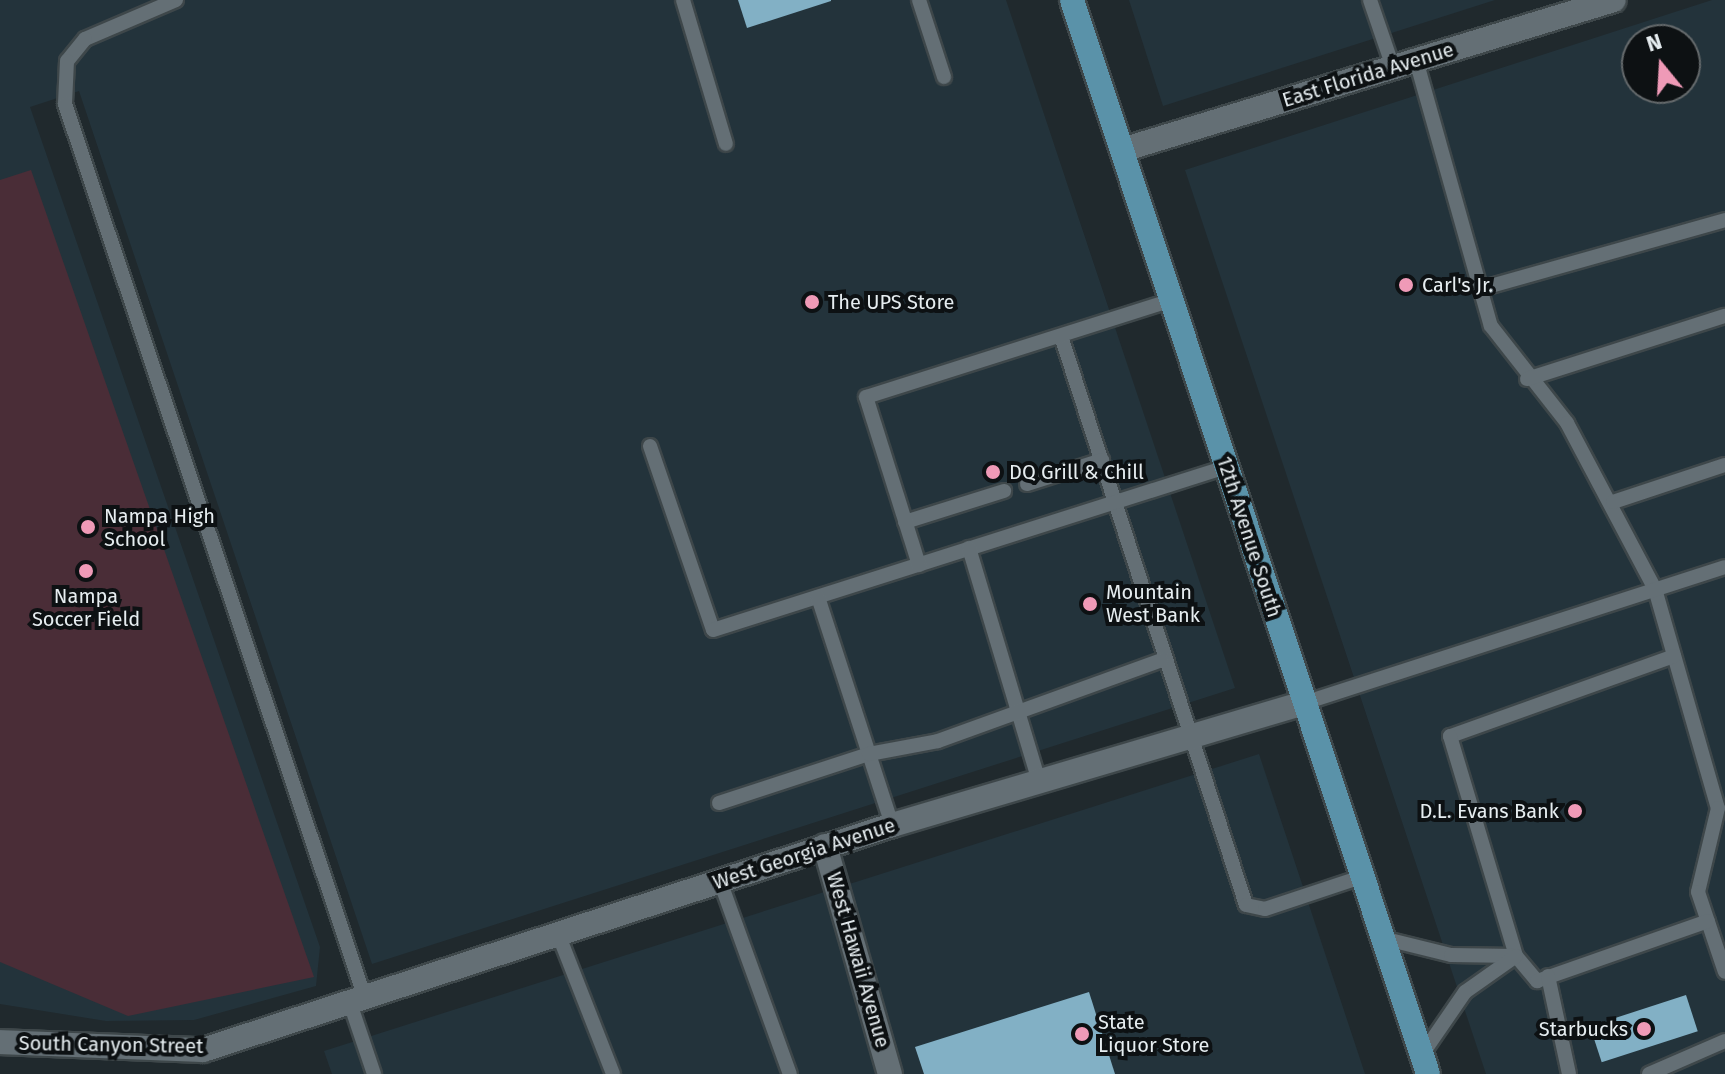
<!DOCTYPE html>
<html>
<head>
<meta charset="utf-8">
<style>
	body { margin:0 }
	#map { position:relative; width:1725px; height:1074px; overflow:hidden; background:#20292d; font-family:"Fira Sans",sans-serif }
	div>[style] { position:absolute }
	.built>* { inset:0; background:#23333b }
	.green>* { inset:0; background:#4a2d37 }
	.building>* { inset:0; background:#82b0c5; transform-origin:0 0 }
	.roads { filter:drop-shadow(2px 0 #3e474a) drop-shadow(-2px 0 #3e474a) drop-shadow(0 2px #3e474a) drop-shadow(0 -2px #3e474a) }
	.service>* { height:14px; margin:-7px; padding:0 7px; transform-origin:7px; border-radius:7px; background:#646f75 }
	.minor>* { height:24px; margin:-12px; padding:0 12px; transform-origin:12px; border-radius:12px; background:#646f75 }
	.primary>* { height:24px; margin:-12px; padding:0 12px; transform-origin:12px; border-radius:12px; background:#5a92a9 }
	.dots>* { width:22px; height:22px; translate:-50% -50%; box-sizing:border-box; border:4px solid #0d1113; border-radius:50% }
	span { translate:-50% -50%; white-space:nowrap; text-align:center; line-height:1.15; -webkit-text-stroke:8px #0d1113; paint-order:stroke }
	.street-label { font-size:20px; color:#e6edf0 }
	.poi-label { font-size:20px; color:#e6edf0 }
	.left { translate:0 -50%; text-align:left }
	.right { translate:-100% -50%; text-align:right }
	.north { position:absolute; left:1621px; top:24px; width:80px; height:80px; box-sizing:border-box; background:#0d1113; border:2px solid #64696b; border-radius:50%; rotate:342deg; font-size:22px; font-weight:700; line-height:32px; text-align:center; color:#e6edf0 }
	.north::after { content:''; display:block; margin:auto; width:28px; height:36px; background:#ef9ab7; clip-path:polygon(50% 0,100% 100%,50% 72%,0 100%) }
</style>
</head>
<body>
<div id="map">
	<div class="built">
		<i style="clip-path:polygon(0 0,1006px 0,1235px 688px,372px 964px,79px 91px,30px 107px,320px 947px,316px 986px,194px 1020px,106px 1021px,0 1004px)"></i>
		<i style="clip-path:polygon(1129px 0,1495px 0,1163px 106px)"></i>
		<i style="clip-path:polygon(evenodd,1712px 0,1725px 0,1725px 1074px,1486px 1074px,1185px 170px,1712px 0,1637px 40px,1685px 40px,1685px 88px,1637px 88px,1637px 40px)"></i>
		<i style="clip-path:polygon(1259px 754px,1365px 1074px,332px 1074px,324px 1051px)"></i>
	</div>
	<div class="green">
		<i style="clip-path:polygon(31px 170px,314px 977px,128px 1016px,0 962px,0 180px)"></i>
	</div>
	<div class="building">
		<i style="clip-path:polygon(738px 0,831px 0,831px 1px,747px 28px)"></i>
		<i style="clip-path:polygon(1089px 992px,1115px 1074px,924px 1074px,915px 1047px)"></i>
		<i style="left:1686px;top:995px;width:38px;height:101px;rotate:72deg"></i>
	</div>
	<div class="roads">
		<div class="service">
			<i style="left:176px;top:0;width:99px;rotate:156.8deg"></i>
			<i style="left:85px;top:39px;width:28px;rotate:129deg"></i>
			<i style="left:67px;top:61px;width:43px;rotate:92.7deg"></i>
			<i style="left:65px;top:104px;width:943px;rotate:71.45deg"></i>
			<i style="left:683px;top:0;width:150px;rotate:73.4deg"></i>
			<i style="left:919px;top:0;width:81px;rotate:72deg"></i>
			<i style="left:1370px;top:0;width:71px;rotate:71.1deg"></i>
			<i style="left:1416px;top:60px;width:276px;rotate:74.3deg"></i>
			<i style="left:1491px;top:326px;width:123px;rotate:51.9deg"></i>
			<i style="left:1567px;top:423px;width:188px;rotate:62.1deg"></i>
			<i style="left:1655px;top:589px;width:228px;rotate:74deg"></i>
			<i style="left:1718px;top:808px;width:86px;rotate:103.4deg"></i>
			<i style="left:1698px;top:892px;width:84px;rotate:71.4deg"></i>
			<i style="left:1480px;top:289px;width:255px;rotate:-15.7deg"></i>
			<i style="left:1061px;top:336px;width:598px;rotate:71.99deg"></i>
			<i style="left:1246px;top:905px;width:19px;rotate:12deg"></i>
			<i style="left:1265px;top:909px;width:101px;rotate:-18.4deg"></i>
			<i style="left:1527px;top:379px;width:208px;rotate:-17.7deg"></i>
			<i style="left:650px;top:446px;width:194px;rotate:71.1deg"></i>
			<i style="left:713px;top:630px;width:538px;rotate:-17.63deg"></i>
			<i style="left:1027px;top:484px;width:79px;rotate:-17.7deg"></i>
			<i style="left:1613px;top:502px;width:118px;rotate:-18.3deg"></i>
			<i style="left:905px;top:522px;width:104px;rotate:-17.4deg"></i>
			<i style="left:969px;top:548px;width:244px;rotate:73.3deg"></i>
			<i style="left:919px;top:565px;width:176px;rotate:-107.5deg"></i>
			<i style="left:866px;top:397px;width:321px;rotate:-17.6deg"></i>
			<i style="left:818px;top:597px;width:240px;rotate:72deg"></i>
			<i style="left:1674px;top:656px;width:238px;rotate:160.3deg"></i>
			<i style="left:1450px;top:736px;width:230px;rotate:73.3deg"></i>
			<i style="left:1516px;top:956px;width:33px;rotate:50deg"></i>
			<i style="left:1537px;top:981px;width:181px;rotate:-19.3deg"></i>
			<i style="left:1304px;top:703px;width:442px;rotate:-17.9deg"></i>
			<i style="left:719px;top:803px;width:158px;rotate:-18.1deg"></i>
			<i style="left:869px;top:754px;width:70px;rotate:-10.7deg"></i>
			<i style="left:938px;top:741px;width:238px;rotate:-19.9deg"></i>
			<i style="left:720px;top:881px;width:205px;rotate:70.1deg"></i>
			<i style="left:559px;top:936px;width:148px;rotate:68.6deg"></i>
			<i style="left:1382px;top:938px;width:71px;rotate:13.8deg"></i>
			<i style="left:1451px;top:955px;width:65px;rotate:0.9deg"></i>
			<i style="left:1516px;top:956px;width:62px;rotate:144.8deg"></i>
			<i style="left:1465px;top:992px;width:78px;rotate:124.5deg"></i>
			<i style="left:1548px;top:976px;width:100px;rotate:77.9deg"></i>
			<i style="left:350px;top:1003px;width:75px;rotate:71.3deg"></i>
			<i style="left:1649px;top:1074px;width:83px;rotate:-23.5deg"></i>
		</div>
		<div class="minor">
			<i style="left:1122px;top:150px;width:514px;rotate:-16.96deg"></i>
			<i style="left:825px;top:846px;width:237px;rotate:74.1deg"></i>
			<i style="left:0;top:1042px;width:203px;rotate:2.3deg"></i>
			<i style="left:203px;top:1050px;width:725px;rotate:-18.08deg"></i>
			<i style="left:892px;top:825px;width:430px;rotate:-16.5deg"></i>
		</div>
		<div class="primary">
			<i style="left:1072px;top:0;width:1131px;rotate:71.66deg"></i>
		</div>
	</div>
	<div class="dots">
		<i style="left:1406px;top:285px;background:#ef9ab7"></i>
		<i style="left:812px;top:302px;background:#ef9ab7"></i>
		<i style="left:993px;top:472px;background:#ef9ab7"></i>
		<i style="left:88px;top:527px;background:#ef9ab7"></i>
		<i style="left:86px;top:571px;background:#ef9ab7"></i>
		<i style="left:1090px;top:604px;background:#ef9ab7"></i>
		<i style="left:1575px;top:811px;background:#ef9ab7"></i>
		<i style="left:1644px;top:1029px;background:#ef9ab7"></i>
		<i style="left:1082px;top:1034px;background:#ef9ab7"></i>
	</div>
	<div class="street-label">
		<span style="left:1368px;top:75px;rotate:-17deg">East Florida Avenue</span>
		<span style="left:1249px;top:537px;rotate:72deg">12th Avenue South</span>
		<span style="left:804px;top:854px;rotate:-18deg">West Georgia Avenue</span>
		<span style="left:858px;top:960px;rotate:74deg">West Hawaii Avenue</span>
		<span style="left:111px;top:1045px;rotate:1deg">South Canyon Street</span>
	</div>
	<div class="poi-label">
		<span class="left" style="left:1422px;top:285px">Carl's Jr.</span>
		<span class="left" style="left:828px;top:302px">The UPS Store</span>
		<span class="left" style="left:1009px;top:472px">DQ Grill &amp; Chill</span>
		<span class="left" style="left:104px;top:528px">Nampa High<br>School</span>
		<span class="left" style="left:1106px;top:604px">Mountain<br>West Bank</span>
		<span style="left:86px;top:608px">Nampa<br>Soccer Field</span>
		<span class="right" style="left:1559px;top:811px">D.L. Evans Bank</span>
		<span class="left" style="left:1098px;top:1034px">State<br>Liquor Store</span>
		<span class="right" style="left:1628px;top:1029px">Starbucks</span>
	</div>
	<div class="north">N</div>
</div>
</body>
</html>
